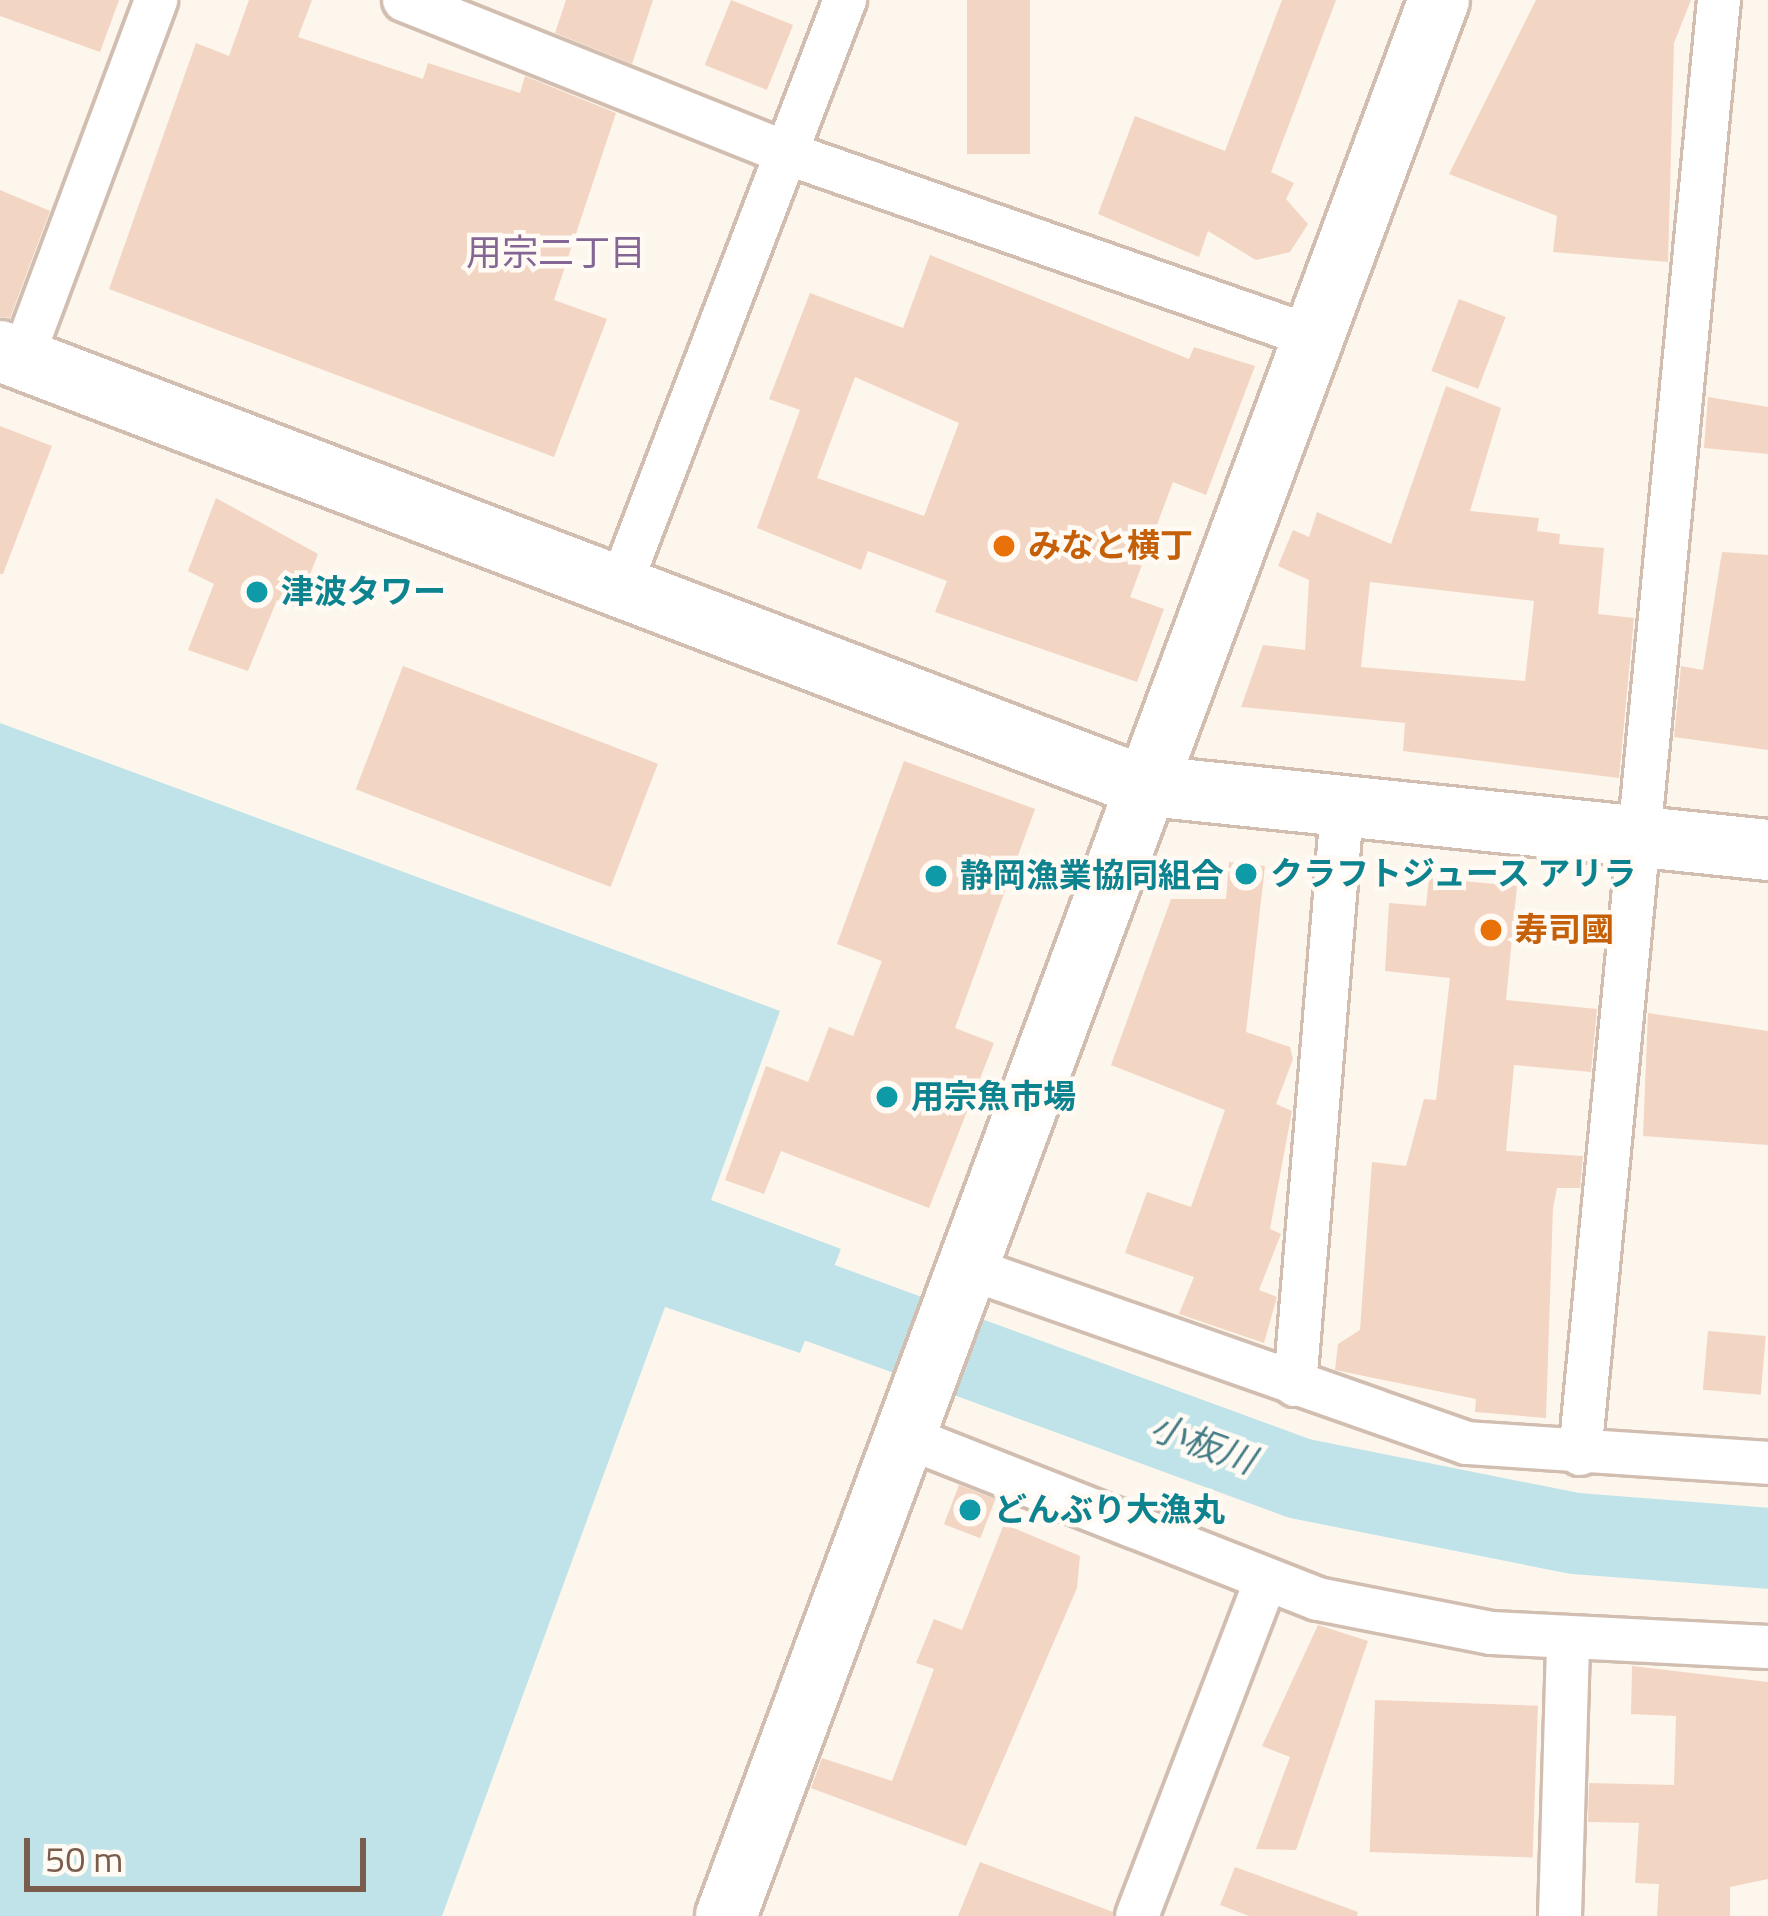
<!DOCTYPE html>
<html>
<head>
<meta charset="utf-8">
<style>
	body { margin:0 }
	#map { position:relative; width:1768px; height:1916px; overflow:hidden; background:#fdf6ec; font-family:"Titillium Web","Noto Sans JP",sans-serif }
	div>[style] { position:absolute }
	.water>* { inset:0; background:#bfe3e8 }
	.river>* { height:81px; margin:-40.5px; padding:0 40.5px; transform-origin:40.5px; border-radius:40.5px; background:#bfe3e8 }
	.building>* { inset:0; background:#f3d5c3; transform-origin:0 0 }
	.roads { filter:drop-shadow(3px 0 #d1beb0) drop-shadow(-3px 0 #d1beb0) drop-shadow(0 3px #d1beb0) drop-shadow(0 -3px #d1beb0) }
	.street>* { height:42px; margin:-21px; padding:0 21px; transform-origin:21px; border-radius:21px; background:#fff }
	.secondary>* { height:60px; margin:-30px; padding:0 30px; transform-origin:30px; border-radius:30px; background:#fff }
	.dots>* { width:33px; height:33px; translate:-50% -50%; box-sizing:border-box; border:6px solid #fffaf3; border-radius:50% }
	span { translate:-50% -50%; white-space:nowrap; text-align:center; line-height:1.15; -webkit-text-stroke:9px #fffaf3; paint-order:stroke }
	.food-label { font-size:33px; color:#c56008; font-weight:700 }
	.left { translate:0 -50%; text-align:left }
	.culture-label { font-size:33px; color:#0d838f; font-weight:700 }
	.neighbourhood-label { font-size:36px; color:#846695 }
	.water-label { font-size:36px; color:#437c86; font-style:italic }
	.scale { position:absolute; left:24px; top:1838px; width:342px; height:54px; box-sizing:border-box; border:6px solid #7a5c4d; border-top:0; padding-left:15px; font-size:36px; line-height:42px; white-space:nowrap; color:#7a5c4d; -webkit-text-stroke:9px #fffaf3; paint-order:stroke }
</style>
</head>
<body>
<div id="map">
	<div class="water">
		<i style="clip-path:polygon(0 723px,780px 1011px,711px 1200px,841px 1249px,800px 1353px,665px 1307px,442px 1916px,0 1916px)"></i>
	</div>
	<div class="river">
		<i style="left:715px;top:1264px;width:622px;rotate:20.12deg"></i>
		<i style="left:1299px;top:1478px;width:281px;rotate:11.3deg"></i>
		<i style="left:1575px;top:1533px;width:194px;rotate:4.4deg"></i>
	</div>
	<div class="building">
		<i style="clip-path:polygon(0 0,119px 0,100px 52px,0 16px)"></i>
		<i style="clip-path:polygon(249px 0,312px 0,298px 37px,423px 79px,428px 63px,520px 93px,525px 76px,616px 113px,554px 300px,607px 319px,554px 457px,109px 289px,196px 43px,229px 56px)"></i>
		<i style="clip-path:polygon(566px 0,653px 0,632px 64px,555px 33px)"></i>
		<i style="left:731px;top:0;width:67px;height:70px;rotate:22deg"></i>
		<i style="left:967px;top:0;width:63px;height:154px"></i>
		<i style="clip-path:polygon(1282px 0,1336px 0,1271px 172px,1294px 183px,1286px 199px,1308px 224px,1290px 252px,1256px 260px,1208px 231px,1199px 257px,1098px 214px,1135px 116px,1225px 151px)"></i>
		<i style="clip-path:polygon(1536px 0,1691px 0,1674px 43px,1668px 262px,1553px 252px,1557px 216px,1449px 174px)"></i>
		<i style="clip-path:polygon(0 190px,50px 211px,10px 318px,0 317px)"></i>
		<i style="clip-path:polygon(evenodd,930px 255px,1189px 359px,1194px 347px,1255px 366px,1206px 495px,1173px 482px,1130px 597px,1164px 609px,1137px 682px,935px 612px,947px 581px,868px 551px,861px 570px,757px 528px,800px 410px,769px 399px,810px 293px,903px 328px,930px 255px,855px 377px,959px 423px,924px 516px,817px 478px,855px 377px)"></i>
		<i style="left:1459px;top:299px;width:50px;height:77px;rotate:21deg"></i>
		<i style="clip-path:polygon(evenodd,1446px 386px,1501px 408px,1470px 511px,1539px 518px,1537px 531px,1560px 534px,1559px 544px,1604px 548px,1598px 614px,1634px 618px,1619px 778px,1403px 751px,1405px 723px,1241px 707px,1263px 645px,1305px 650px,1309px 580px,1278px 566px,1293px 530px,1309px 537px,1317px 512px,1391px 544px,1446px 386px,1370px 582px,1534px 601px,1525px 681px,1361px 667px,1370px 582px)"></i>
		<i style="clip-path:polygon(1708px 397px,1768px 407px,1768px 454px,1704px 448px)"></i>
		<i style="clip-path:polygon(0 426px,52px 446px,3px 574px,0 574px)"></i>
		<i style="clip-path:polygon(216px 498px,318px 554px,297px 608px,277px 600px,248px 671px,188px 650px,214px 584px,188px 571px)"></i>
		<i style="clip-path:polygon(1722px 552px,1768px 555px,1768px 750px,1674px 737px,1681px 666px,1703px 670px)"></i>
		<i style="left:403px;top:666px;width:273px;height:132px;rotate:21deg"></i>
		<i style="clip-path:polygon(904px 761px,1035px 809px,955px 1028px,994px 1043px,929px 1208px,781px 1151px,764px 1194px,725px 1180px,766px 1066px,808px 1082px,829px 1027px,853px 1036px,882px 961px,837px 944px)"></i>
		<i style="clip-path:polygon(1229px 862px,1265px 866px,1246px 1032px,1290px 1047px,1293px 1059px,1276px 1104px,1292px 1111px,1270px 1229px,1281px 1234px,1259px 1290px,1277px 1297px,1264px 1343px,1179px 1314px,1194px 1277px,1125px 1253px,1147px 1192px,1191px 1207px,1225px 1110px,1111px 1065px,1171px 899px,1226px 899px)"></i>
		<i style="clip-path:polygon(1429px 878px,1517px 886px,1506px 1000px,1597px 1009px,1591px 1072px,1514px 1065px,1506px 1151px,1583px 1156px,1580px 1188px,1557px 1188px,1553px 1208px,1546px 1418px,1475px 1412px,1476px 1399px,1335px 1370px,1338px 1344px,1360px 1330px,1372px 1162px,1406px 1166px,1424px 1099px,1436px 1100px,1450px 978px,1385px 971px,1389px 903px,1426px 906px)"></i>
		<i style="clip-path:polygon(1648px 1013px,1768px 1031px,1768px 1145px,1643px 1136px)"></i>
		<i style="left:1708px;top:1331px;width:58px;height:59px;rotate:5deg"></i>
		<i style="left:959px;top:1485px;width:39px;height:42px;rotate:21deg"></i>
		<i style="clip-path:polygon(1004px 1524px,1080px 1556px,1077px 1588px,966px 1846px,811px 1788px,822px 1758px,892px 1781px,934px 1669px,916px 1663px,934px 1619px,962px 1630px)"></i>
		<i style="clip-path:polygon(1318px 1625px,1368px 1641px,1296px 1850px,1256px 1849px,1290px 1757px,1262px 1746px)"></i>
		<i style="clip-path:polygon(1632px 1666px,1768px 1682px,1768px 1879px,1730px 1887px,1730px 1916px,1657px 1916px,1659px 1884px,1635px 1883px,1639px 1823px,1588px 1822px,1589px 1783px,1674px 1785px,1676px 1716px,1631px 1714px)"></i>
		<i style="left:1375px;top:1700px;width:163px;height:152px;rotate:2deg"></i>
		<i style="clip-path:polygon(980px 1862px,1113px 1912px,1112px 1916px,958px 1916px)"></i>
		<i style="clip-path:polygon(1235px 1867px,1358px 1912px,1357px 1916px,1249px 1916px,1220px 1905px)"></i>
	</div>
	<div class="roads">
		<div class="street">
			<i style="left:404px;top:0;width:412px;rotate:21.8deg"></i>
			<i style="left:786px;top:153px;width:552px;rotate:19.26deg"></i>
			<i style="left:22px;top:359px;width:383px;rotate:-69.5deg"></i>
			<i style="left:620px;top:586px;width:628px;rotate:-69deg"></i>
			<i style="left:968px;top:1268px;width:529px;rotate:19.33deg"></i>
			<i style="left:1467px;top:1443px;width:302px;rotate:3.8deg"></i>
			<i style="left:1295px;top:1385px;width:577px;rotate:-85.33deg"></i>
			<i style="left:904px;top:1436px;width:445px;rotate:21.5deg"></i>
			<i style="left:1318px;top:1599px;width:177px;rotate:11.1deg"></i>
			<i style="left:1492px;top:1633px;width:276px;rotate:2.9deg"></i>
			<i style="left:1580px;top:1454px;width:1461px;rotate:-84.54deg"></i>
			<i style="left:1137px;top:1916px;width:360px;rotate:-69deg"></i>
			<i style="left:1560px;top:1916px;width:277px;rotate:-88.3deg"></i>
		</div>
		<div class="secondary">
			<i style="left:0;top:351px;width:1220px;rotate:20.84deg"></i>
			<i style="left:1140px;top:785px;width:631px;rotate:5.91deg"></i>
			<i style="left:726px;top:1916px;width:2044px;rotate:-69.59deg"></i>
		</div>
	</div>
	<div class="dots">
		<i style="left:1004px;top:546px;background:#e8710a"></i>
		<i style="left:257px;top:592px;background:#0f9aa8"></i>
		<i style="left:1246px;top:874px;background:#0f9aa8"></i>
		<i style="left:936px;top:876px;background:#0f9aa8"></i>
		<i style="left:1491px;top:930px;background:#e8710a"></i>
		<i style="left:887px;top:1097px;background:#0f9aa8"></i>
		<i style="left:970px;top:1510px;background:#0f9aa8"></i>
	</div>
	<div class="food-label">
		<span class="left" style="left:1028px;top:546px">みなと横丁</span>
		<span class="left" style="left:1515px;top:930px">寿司國</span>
	</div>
	<div class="culture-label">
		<span class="left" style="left:281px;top:592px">津波タワー</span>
		<span class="left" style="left:1270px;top:874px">クラフトジュース アリラ</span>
		<span class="left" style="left:960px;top:876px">静岡漁業協同組合</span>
		<span class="left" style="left:911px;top:1097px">用宗魚市場</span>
		<span class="left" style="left:994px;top:1510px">どんぶり大漁丸</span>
	</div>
	<div class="neighbourhood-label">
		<span style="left:556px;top:252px">用宗二丁目</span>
	</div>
	<div class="water-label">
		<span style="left:1203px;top:1443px;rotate:20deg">小板川</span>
	</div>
	<div class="scale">50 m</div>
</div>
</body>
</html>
